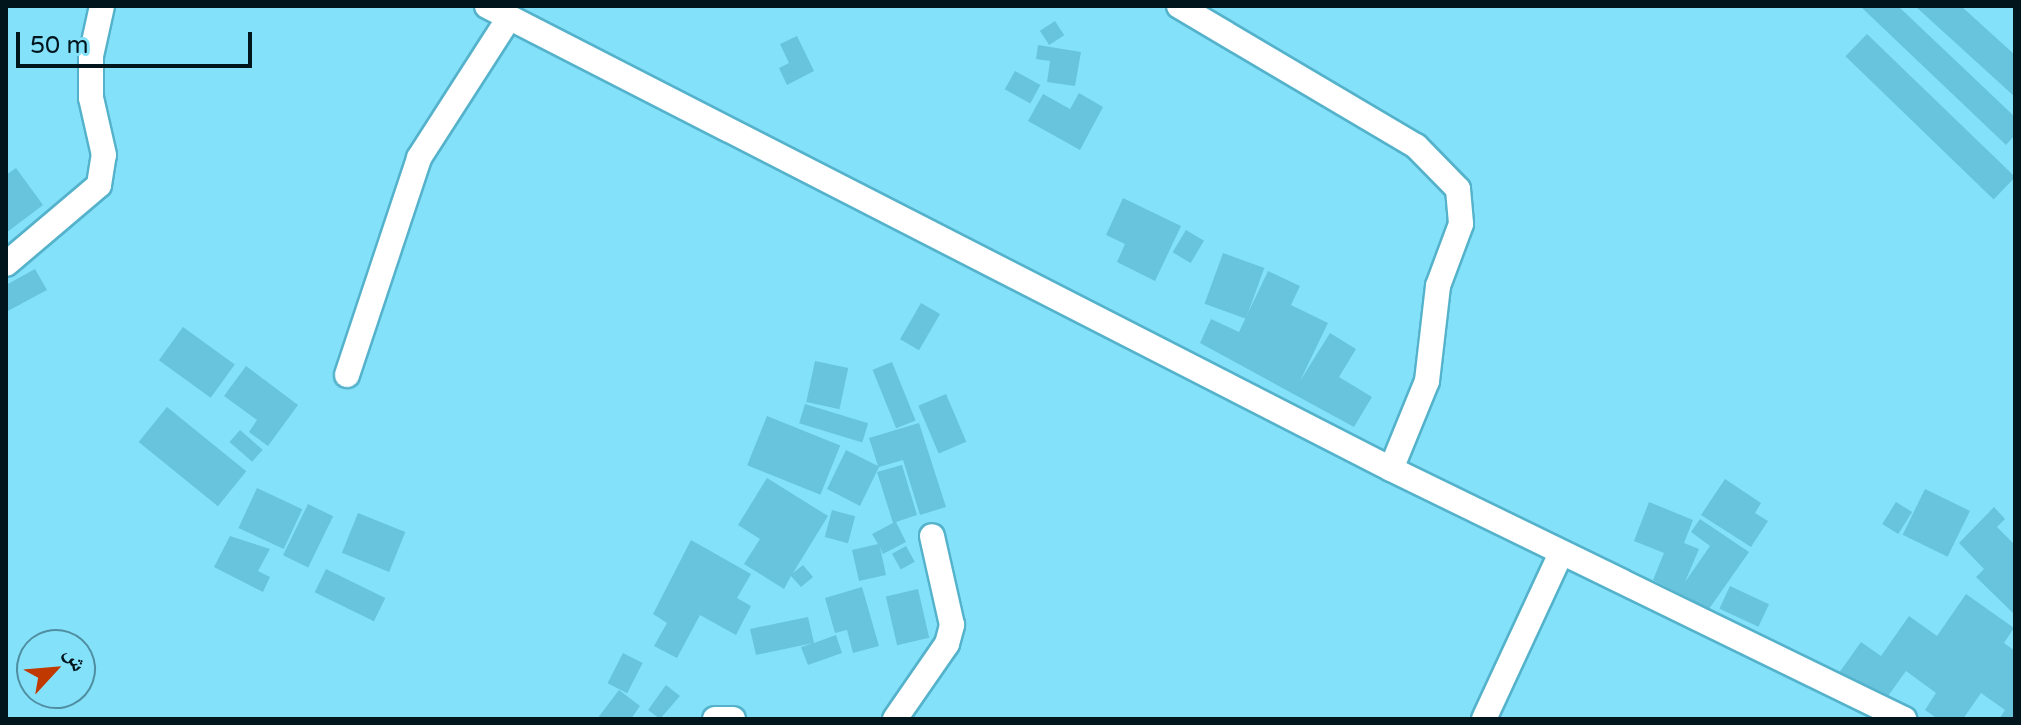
<!DOCTYPE html>
<html>
<head>
<meta charset="utf-8">
<style>
	body { margin:0 }
	#map { position:relative; width:2021px; height:725px; overflow:hidden; background:#84e1fa; font-family:"Varela Round","Noto Naskh Arabic",sans-serif }
	div>[style] { position:absolute }
	.building>* { inset:0; background:#67c4dc; transform-origin:0 0 }
	.roads { filter:drop-shadow(2px 0 #55b2cb) drop-shadow(-2px 0 #55b2cb) drop-shadow(0 2px #55b2cb) drop-shadow(0 -2px #55b2cb) }
	.street>* { height:24px; margin:-12px; padding:0 12px; transform-origin:12px; border-radius:12px; background:#fff }
	span { translate:-50% -50%; white-space:nowrap; text-align:center; line-height:1.15; -webkit-text-stroke:6px #84e1fa; paint-order:stroke }
	.frame { position:absolute; inset:0; border:8px solid #00151c; pointer-events:none }
	.north { position:absolute; left:16px; top:629px; width:80px; height:80px; box-sizing:border-box; background:#84e1fa; border:2px solid #4f8fa1; border-radius:50%; rotate:64deg; font-size:22px; font-weight:700; line-height:32px; text-align:center; color:#00151c }
	.north::after { content:''; display:block; margin:auto; width:28px; height:36px; background:#c03901; clip-path:polygon(50% 0,100% 100%,50% 72%,0 100%) }
	.scale { position:absolute; left:16px; top:32px; width:236px; height:36px; box-sizing:border-box; border:4px solid #00151c; border-top:0; padding-left:10px; font-size:24px; line-height:28px; white-space:nowrap; color:#00151c; -webkit-text-stroke:6px #84e1fa; paint-order:stroke }
</style>
</head>
<body>
<div id="map">
	<div class="building">
		<i style="clip-path:polygon(1860px 6px,1898px 6px,2015px 117px,2015px 135px,2006px 145px)"></i>
		<i style="clip-path:polygon(1915px 6px,1961px 6px,2015px 55px,2015px 97px)"></i>
		<i style="left:1055px;top:21px;width:17px;height:18px;rotate:57deg"></i>
		<i style="left:1867px;top:34px;width:206px;height:31px;rotate:44deg"></i>
		<i style="clip-path:polygon(797px 36px,814px 71px,787px 85px,779px 68px,789px 63px,780px 44px)"></i>
		<i style="clip-path:polygon(1038px 45px,1081px 52px,1075px 86px,1047px 82px,1050px 61px,1036px 59px)"></i>
		<i style="left:1015px;top:71px;width:29px;height:21px;rotate:29deg"></i>
		<i style="clip-path:polygon(1079px 93px,1103px 107px,1080px 150px,1028px 121px,1043px 94px,1070px 109px)"></i>
		<i style="clip-path:polygon(16px 168px,43px 205px,6px 233px,6px 175px)"></i>
		<i style="clip-path:polygon(1123px 198px,1181px 226px,1155px 281px,1117px 262px,1125px 244px,1106px 235px)"></i>
		<i style="left:1186px;top:230px;width:21px;height:26px;rotate:31deg"></i>
		<i style="left:1223px;top:253px;width:44px;height:54px;rotate:20deg"></i>
		<i style="clip-path:polygon(35px 269px,47px 290px,6px 312px,6px 285px)"></i>
		<i style="clip-path:polygon(1268px 271px,1300px 286px,1291px 305px,1328px 323px,1300px 381px,1330px 333px,1356px 349px,1339px 377px,1372px 397px,1354px 427px,1200px 343px,1211px 319px,1239px 332px)"></i>
		<i style="left:921px;top:303px;width:22px;height:42px;rotate:30deg"></i>
		<i style="left:183px;top:327px;width:64px;height:41px;rotate:36deg"></i>
		<i style="left:815px;top:361px;width:34px;height:42px;rotate:12deg"></i>
		<i style="left:892px;top:362px;width:63px;height:21px;rotate:68deg"></i>
		<i style="clip-path:polygon(246px 366px,298px 405px,268px 446px,249px 432px,257px 420px,224px 396px)"></i>
		<i style="left:946px;top:394px;width:52px;height:30px;rotate:67deg"></i>
		<i style="left:805px;top:404px;width:66px;height:20px;rotate:17deg"></i>
		<i style="left:167px;top:407px;width:102px;height:45px;rotate:39deg"></i>
		<i style="left:767px;top:416px;width:79px;height:53px;rotate:22deg"></i>
		<i style="clip-path:polygon(919px 423px,946px 507px,920px 515px,903px 460px,879px 467px,860px 506px,827px 489px,846px 450px,878px 466px,869px 438px)"></i>
		<i style="left:240px;top:430px;width:30px;height:16px;rotate:41deg"></i>
		<i style="clip-path:polygon(902px 465px,917px 515px,896px 522px,906px 542px,883px 554px,880px 547px,886px 575px,859px 581px,852px 550px,878px 544px,872px 534px,893px 523px,877px 472px)"></i>
		<i style="clip-path:polygon(767px 478px,828px 516px,793px 573px,803px 565px,813px 577px,801px 587px,791px 576px,784px 589px,744px 564px,760px 539px,738px 525px)"></i>
		<i style="clip-path:polygon(1725px 479px,1761px 503px,1755px 513px,1768px 521px,1751px 547px,1701px 515px)"></i>
		<i style="left:257px;top:488px;width:50px;height:44px;rotate:25deg"></i>
		<i style="left:1925px;top:489px;width:50px;height:51px;rotate:26deg"></i>
		<i style="clip-path:polygon(1649px 502px,1693px 520px,1684px 543px,1699px 549px,1685px 582px,1710px 546px,1691px 532px,1700px 519px,1749px 552px,1709px 609px,1653px 580px,1664px 553px,1634px 541px)"></i>
		<i style="left:1896px;top:502px;width:19px;height:26px;rotate:32deg"></i>
		<i style="left:308px;top:504px;width:28px;height:57px;rotate:26deg"></i>
		<i style="clip-path:polygon(1994px 507px,2005px 519px,1997px 527px,2015px 545px,2013px 613px,1976px 577px,1984px 569px,1959px 543px)"></i>
		<i style="left:832px;top:510px;width:24px;height:28px;rotate:15deg"></i>
		<i style="left:358px;top:513px;width:51px;height:43px;rotate:22deg"></i>
		<i style="clip-path:polygon(230px 536px,270px 549px,258px 571px,270px 577px,263px 592px,214px 567px)"></i>
		<i style="clip-path:polygon(691px 540px,751px 574px,737px 598px,751px 606px,736px 635px,700px 615px,677px 658px,654px 646px,667px 623px,653px 614px)"></i>
		<i style="left:906px;top:546px;width:18px;height:16px;rotate:61deg"></i>
		<i style="left:326px;top:569px;width:66px;height:26px;rotate:26deg"></i>
		<i style="left:1730px;top:586px;width:43px;height:25px;rotate:25deg"></i>
		<i style="clip-path:polygon(862px 587px,879px 646px,853px 653px,847px 630px,835px 633px,825px 598px)"></i>
		<i style="left:918px;top:589px;width:50px;height:33px;rotate:77deg"></i>
		<i style="clip-path:polygon(1966px 594px,2014px 628px,2004px 643px,2015px 651px,2015px 719px,1999px 719px,2005px 710px,1981px 693px,1963px 719px,1938px 719px,1925px 710px,1936px 693px,1906px 671px,1883px 703px,1839px 673px,1861px 642px,1881px 656px,1909px 616px,1937px 636px)"></i>
		<i style="clip-path:polygon(808px 617px,814px 643px,836px 635px,842px 653px,808px 665px,801px 647px,813px 643px,756px 655px,750px 629px)"></i>
		<i style="left:623px;top:653px;width:22px;height:34px;rotate:27deg"></i>
		<i style="clip-path:polygon(666px 685px,680px 696px,660px 719px,648px 710px)"></i>
		<i style="clip-path:polygon(619px 690px,640px 706px,631px 719px,597px 719px)"></i>
	</div>
	<div class="roads">
		<div class="street">
			<i style="left:487px;top:6px;width:1016px;rotate:27.12deg"></i>
			<i style="left:1391px;top:469px;width:571px;rotate:25.98deg"></i>
			<i style="left:1179px;top:6px;width:275px;rotate:30.6deg"></i>
			<i style="left:1416px;top:146px;width:60px;rotate:45.7deg"></i>
			<i style="left:1458px;top:189px;width:35px;rotate:85deg"></i>
			<i style="left:1461px;top:224px;width:66px;rotate:110.4deg"></i>
			<i style="left:1438px;top:286px;width:96px;rotate:96.6deg"></i>
			<i style="left:1427px;top:381px;width:95px;rotate:112.2deg"></i>
			<i style="left:6px;top:264px;width:122px;rotate:-40.3deg"></i>
			<i style="left:99px;top:185px;width:30px;rotate:-81deg"></i>
			<i style="left:104px;top:155px;width:58px;rotate:-102.8deg"></i>
			<i style="left:91px;top:98px;width:42px;rotate:-90deg"></i>
			<i style="left:91px;top:56px;width:51px;rotate:-77.6deg"></i>
			<i style="left:347px;top:375px;width:229px;rotate:-71.6deg"></i>
			<i style="left:419px;top:158px;width:166px;rotate:-57.3deg"></i>
			<i style="left:715px;top:719px;width:18px"></i>
			<i style="left:895px;top:719px;width:91px;rotate:-55.3deg"></i>
			<i style="left:947px;top:644px;width:20px;rotate:-75deg"></i>
			<i style="left:952px;top:625px;width:91px;rotate:-102.7deg"></i>
			<i style="left:1484px;top:719px;width:183px;rotate:-65.1deg"></i>
		</div>
	</div>
	<div class="frame"></div>
	<div class="north">ش</div>
	<div class="scale">50 m</div>
</div>
</body>
</html>
